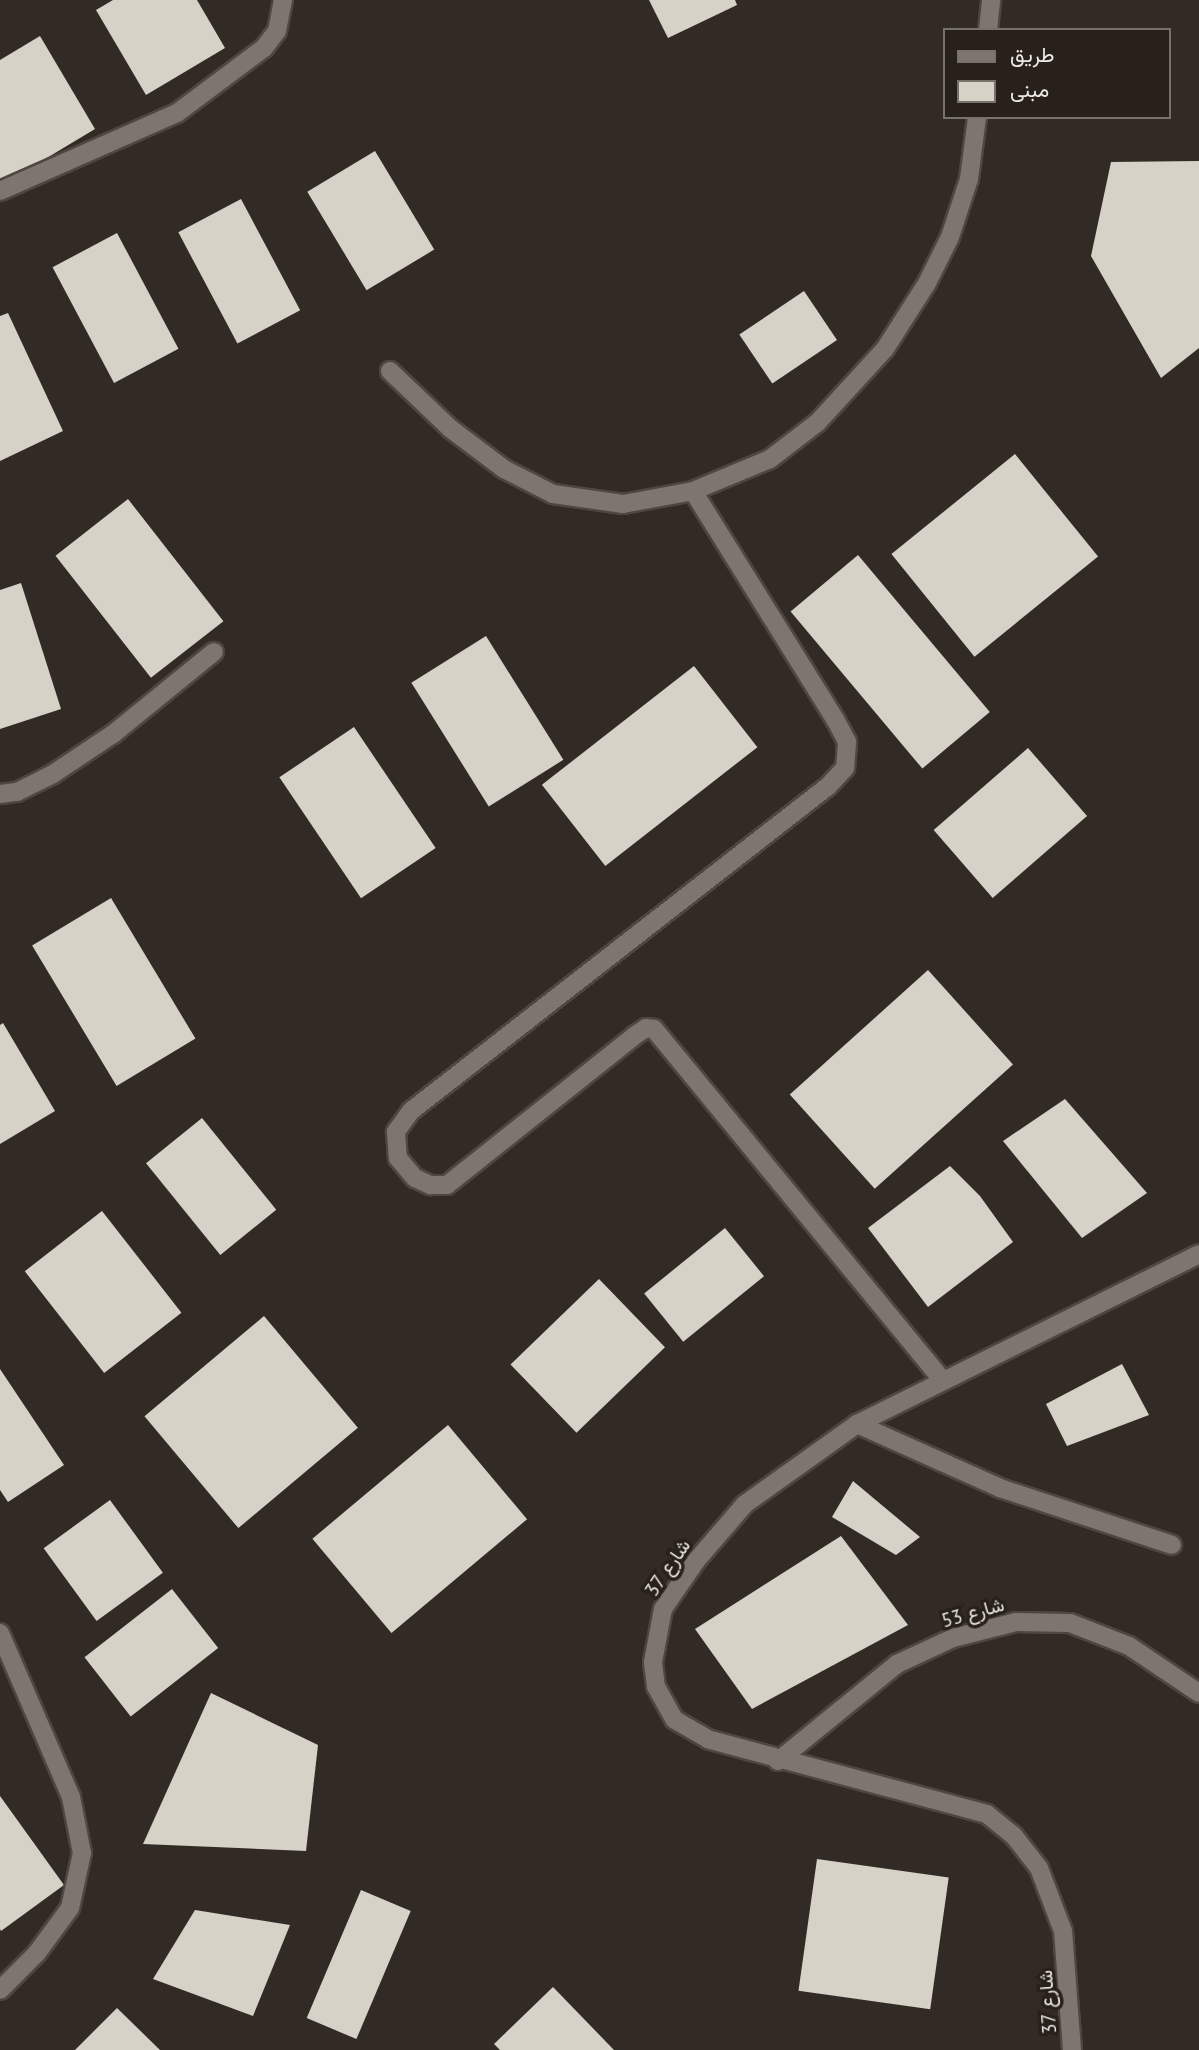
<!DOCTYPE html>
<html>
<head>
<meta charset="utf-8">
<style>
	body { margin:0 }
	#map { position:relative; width:1199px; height:2050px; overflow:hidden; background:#322b25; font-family:"PT Sans",Vazirmatn,sans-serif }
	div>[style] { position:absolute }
	.building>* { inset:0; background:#d6d2c7; transform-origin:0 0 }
	.roads { filter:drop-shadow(2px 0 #4d4642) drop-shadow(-2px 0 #4d4642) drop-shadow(0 2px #4d4642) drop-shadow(0 -2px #4d4642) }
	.street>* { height:18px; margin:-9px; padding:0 9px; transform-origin:9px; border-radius:9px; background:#7d756e }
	span { translate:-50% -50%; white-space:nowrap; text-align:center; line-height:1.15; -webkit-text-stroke:7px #28211b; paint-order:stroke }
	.street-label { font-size:19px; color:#eee9e5 }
	.legend { position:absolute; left:943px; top:28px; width:228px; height:91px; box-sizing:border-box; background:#28211b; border:2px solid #77716c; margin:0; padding:9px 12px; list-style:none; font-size:21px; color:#eee9e5 }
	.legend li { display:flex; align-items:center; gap:14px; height:35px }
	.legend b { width:35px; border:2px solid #77716c }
</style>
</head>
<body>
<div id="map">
	<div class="building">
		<i style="clip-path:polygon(113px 0,197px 0,225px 48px,146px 95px,96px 10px)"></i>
		<i style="clip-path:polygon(649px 0,735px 0,737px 5px,668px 38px)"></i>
		<i style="clip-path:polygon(40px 36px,95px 129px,0 186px,0 60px)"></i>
		<i style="left:375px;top:151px;width:115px;height:79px;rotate:59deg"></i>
		<i style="clip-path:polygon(1199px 161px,1199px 348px,1161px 378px,1091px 256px,1111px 162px)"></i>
		<i style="left:241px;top:199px;width:126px;height:71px;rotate:62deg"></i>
		<i style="left:117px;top:233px;width:131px;height:73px;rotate:62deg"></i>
		<i style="left:804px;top:291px;width:59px;height:78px;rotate:56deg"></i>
		<i style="clip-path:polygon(8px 313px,63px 431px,0 461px,0 316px)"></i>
		<i style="left:1015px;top:454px;width:132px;height:159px;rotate:51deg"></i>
		<i style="left:128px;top:499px;width:155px;height:92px;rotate:52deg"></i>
		<i style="left:858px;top:555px;width:205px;height:88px;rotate:50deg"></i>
		<i style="clip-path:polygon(21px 583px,61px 709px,0 729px,0 590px)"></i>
		<i style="left:486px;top:636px;width:146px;height:88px;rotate:58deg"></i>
		<i style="left:694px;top:666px;width:103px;height:193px;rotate:52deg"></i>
		<i style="left:354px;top:727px;width:146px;height:90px;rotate:56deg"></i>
		<i style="left:1028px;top:748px;width:90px;height:125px;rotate:49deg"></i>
		<i style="left:111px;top:898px;width:164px;height:92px;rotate:59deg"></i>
		<i style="left:928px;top:970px;width:127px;height:186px;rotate:48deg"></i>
		<i style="clip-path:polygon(3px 1023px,55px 1111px,0 1144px,0 1025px)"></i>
		<i style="clip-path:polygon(1065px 1099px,1147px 1193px,1082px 1238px,1003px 1141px)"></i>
		<i style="left:202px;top:1118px;width:118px;height:72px;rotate:51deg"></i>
		<i style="clip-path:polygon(950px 1166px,980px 1196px,1013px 1242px,928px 1307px,868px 1228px)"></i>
		<i style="left:102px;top:1211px;width:129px;height:98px;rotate:52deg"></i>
		<i style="left:725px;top:1228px;width:62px;height:104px;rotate:51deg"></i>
		<i style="left:599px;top:1279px;width:95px;height:123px;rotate:46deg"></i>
		<i style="left:264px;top:1316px;width:146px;height:156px;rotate:50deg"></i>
		<i style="clip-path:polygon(1122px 1364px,1149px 1415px,1067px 1446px,1046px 1404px)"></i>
		<i style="clip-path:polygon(0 1369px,64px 1465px,8px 1502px,0 1490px)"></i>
		<i style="left:448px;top:1425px;width:123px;height:177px;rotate:50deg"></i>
		<i style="clip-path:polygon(853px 1481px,920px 1537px,896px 1555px,832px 1517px)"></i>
		<i style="left:110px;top:1500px;width:90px;height:82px;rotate:54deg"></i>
		<i style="clip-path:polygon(841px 1536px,908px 1625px,752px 1709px,695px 1629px)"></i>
		<i style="left:172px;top:1589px;width:75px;height:111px;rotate:52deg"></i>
		<i style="clip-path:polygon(211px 1693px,318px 1745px,306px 1851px,143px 1844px)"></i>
		<i style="clip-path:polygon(0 1796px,64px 1885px,1px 1931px,0 1929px)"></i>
		<i style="left:817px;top:1859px;width:133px;height:133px;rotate:8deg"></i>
		<i style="left:361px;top:1890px;width:54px;height:139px;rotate:23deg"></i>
		<i style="clip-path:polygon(195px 1910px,290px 1925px,253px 2016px,153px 1979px)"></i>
		<i style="clip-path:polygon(553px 1987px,614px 2050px,500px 2050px,494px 2044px)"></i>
		<i style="clip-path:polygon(117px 2008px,160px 2050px,75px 2050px)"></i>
	</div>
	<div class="roads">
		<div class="street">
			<i style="left:988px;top:30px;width:30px;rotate:-84deg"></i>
			<i style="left:0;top:191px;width:193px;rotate:-23.8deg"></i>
			<i style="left:177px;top:113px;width:109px;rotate:-36.8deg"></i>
			<i style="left:264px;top:48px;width:21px;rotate:-53deg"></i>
			<i style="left:277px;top:31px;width:32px;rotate:-79deg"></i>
			<i style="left:390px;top:371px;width:84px;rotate:43.6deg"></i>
			<i style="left:451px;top:429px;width:66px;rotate:37deg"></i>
			<i style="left:504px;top:469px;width:55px;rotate:27deg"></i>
			<i style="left:553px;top:494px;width:71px;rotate:8.1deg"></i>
			<i style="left:623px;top:504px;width:71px;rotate:-10.5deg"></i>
			<i style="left:693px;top:491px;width:83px;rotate:-22.6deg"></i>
			<i style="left:770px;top:459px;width:61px;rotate:-37.6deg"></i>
			<i style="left:818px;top:422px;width:99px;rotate:-47.5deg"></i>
			<i style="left:885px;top:349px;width:78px;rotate:-57.5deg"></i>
			<i style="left:927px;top:283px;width:51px;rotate:-63.4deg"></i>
			<i style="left:950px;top:237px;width:61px;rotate:-71.9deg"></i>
			<i style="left:969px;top:179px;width:63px;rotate:-82.6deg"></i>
			<i style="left:693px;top:491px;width:269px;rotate:58.1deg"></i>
			<i style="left:835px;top:719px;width:26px;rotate:62deg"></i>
			<i style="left:847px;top:742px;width:26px;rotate:94deg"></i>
			<i style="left:845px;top:768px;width:26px;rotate:133deg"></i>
			<i style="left:827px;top:787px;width:527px;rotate:142.09deg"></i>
			<i style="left:411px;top:1111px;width:26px;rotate:126deg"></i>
			<i style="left:396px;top:1132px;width:26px;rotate:86deg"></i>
			<i style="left:398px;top:1158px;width:26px;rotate:50deg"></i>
			<i style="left:415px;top:1178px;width:17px;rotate:25deg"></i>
			<i style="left:430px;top:1185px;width:17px"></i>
			<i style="left:447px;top:1185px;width:239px;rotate:-38.5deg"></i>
			<i style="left:634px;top:1036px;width:14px;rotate:-34deg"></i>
			<i style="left:646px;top:1028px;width:8px;rotate:7deg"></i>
			<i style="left:654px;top:1029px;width:454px;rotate:50.6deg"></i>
			<i style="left:0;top:794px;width:17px;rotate:-7deg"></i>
			<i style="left:17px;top:792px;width:40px;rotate:-26.6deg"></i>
			<i style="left:53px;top:774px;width:72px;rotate:-33.7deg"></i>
			<i style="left:113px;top:734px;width:130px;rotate:-39.1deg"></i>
			<i style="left:857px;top:1424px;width:157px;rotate:24.1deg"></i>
			<i style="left:1000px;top:1488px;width:181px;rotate:18.3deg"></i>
			<i style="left:0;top:1633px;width:179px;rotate:66.6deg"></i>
			<i style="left:71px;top:1797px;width:57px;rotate:78.9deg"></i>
			<i style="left:82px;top:1853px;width:56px;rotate:102.3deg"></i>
			<i style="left:70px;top:1908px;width:56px;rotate:126.3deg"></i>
			<i style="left:37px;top:1953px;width:52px;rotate:135deg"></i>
			<i style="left:778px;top:1761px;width:154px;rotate:-39.2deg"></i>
			<i style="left:897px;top:1664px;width:62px;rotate:-24.9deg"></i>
			<i style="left:953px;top:1638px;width:65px;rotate:-14.3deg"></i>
			<i style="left:1016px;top:1622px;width:54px;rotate:1.1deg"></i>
			<i style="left:1070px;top:1623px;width:63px;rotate:21.3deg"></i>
			<i style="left:1129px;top:1646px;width:84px;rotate:33.9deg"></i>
			<i style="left:1072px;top:2050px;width:119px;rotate:-94.3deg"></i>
			<i style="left:1063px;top:1931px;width:67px;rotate:-110.9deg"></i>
			<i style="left:1039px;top:1868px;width:41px;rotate:-128deg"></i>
			<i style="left:1014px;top:1836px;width:35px;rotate:-141deg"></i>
			<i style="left:987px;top:1814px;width:289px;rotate:-165deg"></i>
			<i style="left:708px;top:1739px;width:39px;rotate:-150deg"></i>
			<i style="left:674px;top:1719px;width:37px;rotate:-119deg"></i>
			<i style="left:656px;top:1687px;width:25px;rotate:-97deg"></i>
			<i style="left:653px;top:1662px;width:54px;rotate:-79.3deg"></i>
			<i style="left:663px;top:1609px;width:58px;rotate:-55.5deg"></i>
			<i style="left:696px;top:1561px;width:75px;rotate:-49.3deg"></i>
			<i style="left:745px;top:1504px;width:138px;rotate:-35.5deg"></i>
			<i style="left:857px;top:1424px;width:382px;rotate:-26.4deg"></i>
		</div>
	</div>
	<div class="street-label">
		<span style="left:668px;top:1568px;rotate:-56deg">شارع 37</span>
		<span style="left:973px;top:1613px;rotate:-16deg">شارع 53</span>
		<span style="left:1048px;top:2002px;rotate:-94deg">شارع 37</span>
	</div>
	<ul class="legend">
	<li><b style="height:9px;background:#7d756e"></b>طريق</li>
	<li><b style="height:19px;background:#d6d2c7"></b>مبنى</li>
	</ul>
</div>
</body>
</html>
